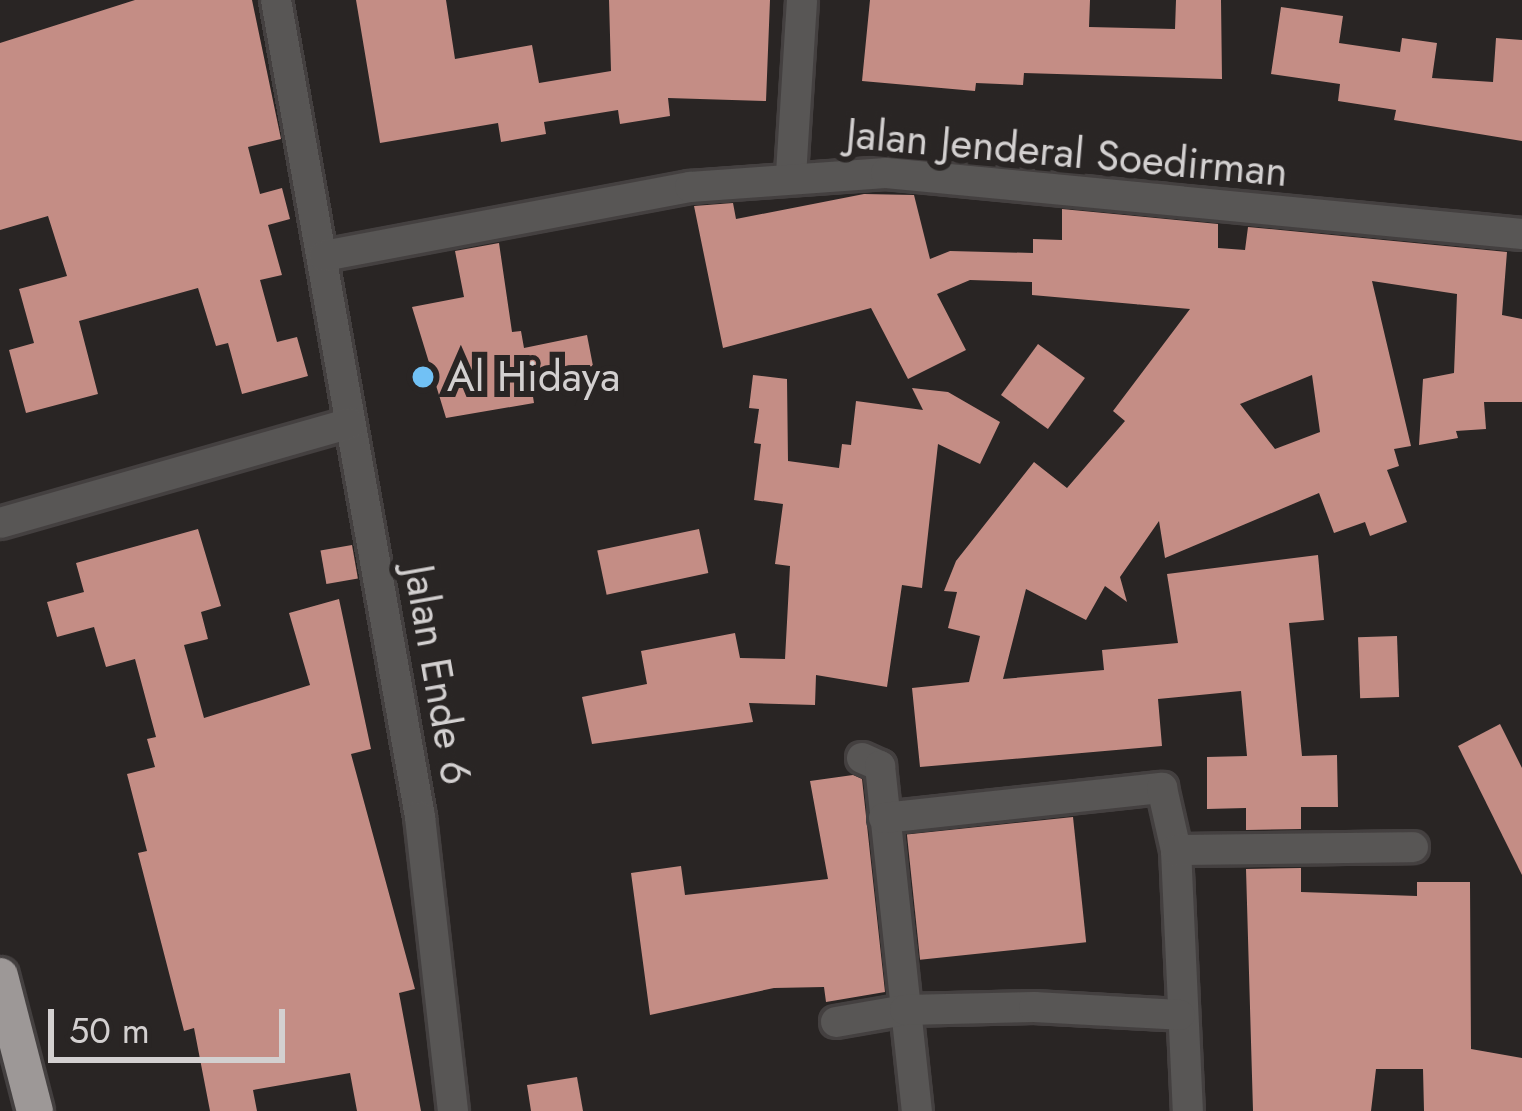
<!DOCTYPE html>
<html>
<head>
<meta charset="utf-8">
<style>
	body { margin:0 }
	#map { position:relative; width:1522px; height:1111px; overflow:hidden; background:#292524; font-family:Jost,sans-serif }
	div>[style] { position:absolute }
	.building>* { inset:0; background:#c48d85; transform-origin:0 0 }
	.roads { filter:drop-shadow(3px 0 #444040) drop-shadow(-3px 0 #444040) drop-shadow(0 3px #444040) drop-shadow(0 -3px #444040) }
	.minor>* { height:30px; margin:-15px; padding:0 15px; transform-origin:15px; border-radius:15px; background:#585655 }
	.highway>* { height:36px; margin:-18px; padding:0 18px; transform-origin:18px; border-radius:18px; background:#9d9897 }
	.dots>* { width:33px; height:33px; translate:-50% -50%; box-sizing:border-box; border:6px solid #292524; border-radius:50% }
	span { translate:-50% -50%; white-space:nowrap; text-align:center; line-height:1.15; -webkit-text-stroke:12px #292524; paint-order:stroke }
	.street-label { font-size:42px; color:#d3d0d0 }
	.poi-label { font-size:42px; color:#d3d0d0 }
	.left { translate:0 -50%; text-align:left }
	.scale { position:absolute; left:48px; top:1009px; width:237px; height:54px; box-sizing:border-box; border:6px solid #d3d0d0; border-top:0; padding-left:15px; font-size:36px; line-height:42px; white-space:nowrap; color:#d3d0d0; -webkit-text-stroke:9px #292524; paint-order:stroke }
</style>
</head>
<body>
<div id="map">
	<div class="building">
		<i style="clip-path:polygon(135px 0,252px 0,281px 139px,248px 147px,260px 194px,282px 188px,290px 219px,268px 225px,282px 275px,260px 280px,277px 342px,297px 337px,308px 376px,242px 394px,228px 343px,216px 346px,198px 288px,79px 321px,98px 394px,26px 413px,9px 350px,34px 343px,19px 289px,67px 276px,48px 216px,0 230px,0 43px)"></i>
		<i style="clip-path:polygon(356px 0,446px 0,455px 59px,532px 45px,539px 83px,611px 71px,609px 0,770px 0,766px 101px,668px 98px,670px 116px,620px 124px,618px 110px,544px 122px,546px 134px,501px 142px,498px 123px,380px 143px)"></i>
		<i style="clip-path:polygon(870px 0,1090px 0,1089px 27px,1175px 29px,1176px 0,1221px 0,1222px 79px,1024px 73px,1023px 85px,976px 83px,975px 91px,862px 81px)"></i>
		<i style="clip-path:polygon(1281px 7px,1343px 16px,1339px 43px,1400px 52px,1402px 38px,1437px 43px,1432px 78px,1493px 82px,1496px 38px,1522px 40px,1522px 141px,1394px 120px,1396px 110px,1338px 101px,1340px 84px,1271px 74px)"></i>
		<i style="clip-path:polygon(evenodd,864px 194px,914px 195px,930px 259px,950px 251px,1033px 253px,1033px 239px,1062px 240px,1062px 209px,1218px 224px,1218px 248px,1245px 250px,1248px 227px,1507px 252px,1502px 315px,1522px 319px,1522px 402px,1484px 402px,1486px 429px,1456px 431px,1458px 438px,1419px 445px,1423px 379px,1454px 373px,1457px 294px,1372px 281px,1411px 446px,1394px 449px,1399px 466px,1387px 470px,1407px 522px,1370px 536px,1365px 522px,1334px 533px,1319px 493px,1165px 558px,1159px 521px,1120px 577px,1127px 602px,1105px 586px,1086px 620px,1026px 589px,1003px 679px,1104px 670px,1102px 650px,1178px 643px,1167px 574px,1318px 555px,1324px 620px,1289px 623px,1302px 756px,1337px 755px,1338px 807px,1301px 807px,1301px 829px,1246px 830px,1246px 808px,1207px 809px,1207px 757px,1247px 756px,1241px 691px,1158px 699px,1162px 746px,920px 767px,912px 688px,969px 682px,980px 636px,948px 628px,957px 592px,944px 591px,956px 561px,1034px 462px,1067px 488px,1125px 421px,1113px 411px,1190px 309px,1032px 295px,1032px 282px,970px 280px,937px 294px,966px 350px,908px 379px,871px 308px,723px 348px,694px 206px,733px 203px,736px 219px,864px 194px,1312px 375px,1320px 432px,1275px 449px,1240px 404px,1312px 375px)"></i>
		<i style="clip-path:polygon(499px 243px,512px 332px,521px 331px,524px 348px,587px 335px,593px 366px,530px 378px,534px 403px,446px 418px,412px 307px,464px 297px,455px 251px)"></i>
		<i style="left:1038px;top:344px;width:58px;height:63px;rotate:36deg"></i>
		<i style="clip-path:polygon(753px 375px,787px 379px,788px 461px,839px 468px,842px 444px,851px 445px,856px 401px,923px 410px,912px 388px,948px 392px,1000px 422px,980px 464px,938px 444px,922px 588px,902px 585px,887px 687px,816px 675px,815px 705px,749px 703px,753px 722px,592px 744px,582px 697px,647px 684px,641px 651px,735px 633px,740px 658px,785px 659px,790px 566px,775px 564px,783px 504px,754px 500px,761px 444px,754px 443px,759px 409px,749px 408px)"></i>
		<i style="clip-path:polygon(198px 529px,221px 606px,201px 612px,208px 639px,184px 645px,204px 718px,310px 685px,289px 613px,339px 599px,371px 749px,351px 754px,415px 989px,399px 993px,421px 1111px,357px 1111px,350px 1073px,253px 1090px,257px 1111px,210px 1111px,194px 1028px,184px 1031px,138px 853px,147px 851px,127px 774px,155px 767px,147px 739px,156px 737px,135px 659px,106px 667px,94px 627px,57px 637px,47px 602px,84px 592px,76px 563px)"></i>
		<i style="left:699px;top:529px;width:45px;height:104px;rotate:78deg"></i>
		<i style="left:352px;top:545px;width:34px;height:32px;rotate:80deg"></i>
		<i style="left:1397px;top:636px;width:61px;height:39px;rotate:88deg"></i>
		<i style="clip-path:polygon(1500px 724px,1522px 768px,1522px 875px,1458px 746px)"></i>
		<i style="clip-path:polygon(853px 775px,862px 779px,885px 992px,826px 1002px,824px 987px,774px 988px,650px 1015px,631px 873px,681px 866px,685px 895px,828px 879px,810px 781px)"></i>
		<i style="left:1073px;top:817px;width:126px;height:167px;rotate:84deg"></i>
		<i style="clip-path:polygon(1301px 868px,1301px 892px,1417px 896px,1417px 882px,1470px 882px,1471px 1049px,1522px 1058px,1522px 1111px,1424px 1111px,1423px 1069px,1376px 1069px,1371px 1111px,1253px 1111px,1246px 869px)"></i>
		<i style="clip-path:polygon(577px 1077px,583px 1111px,531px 1111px,527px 1085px)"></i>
	</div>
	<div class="roads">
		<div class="minor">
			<i style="left:276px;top:0;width:830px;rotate:80deg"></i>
			<i style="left:420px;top:817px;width:296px;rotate:83.6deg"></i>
			<i style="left:791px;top:175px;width:175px;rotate:-86.4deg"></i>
			<i style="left:324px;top:256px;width:372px;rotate:-10.7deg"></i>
			<i style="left:690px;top:187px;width:196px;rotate:-4.1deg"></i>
			<i style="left:886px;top:173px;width:639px;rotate:5.48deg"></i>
			<i style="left:0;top:523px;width:364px;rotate:-15.9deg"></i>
			<i style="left:862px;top:758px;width:20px;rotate:24deg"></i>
			<i style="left:880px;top:766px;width:347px;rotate:83.9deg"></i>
			<i style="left:884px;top:818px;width:280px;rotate:-6.2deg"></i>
			<i style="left:1162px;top:788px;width:64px;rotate:77.3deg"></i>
			<i style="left:1176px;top:850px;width:261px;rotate:87.4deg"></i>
			<i style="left:1176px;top:850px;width:237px;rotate:-0.7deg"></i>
			<i style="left:836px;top:1022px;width:70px;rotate:-9.9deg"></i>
			<i style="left:905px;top:1010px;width:129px;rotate:-1.3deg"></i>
			<i style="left:1034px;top:1007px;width:146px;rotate:3.1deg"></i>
		</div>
		<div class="highway">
			<i style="left:0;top:976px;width:139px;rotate:75.5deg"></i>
		</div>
	</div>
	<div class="dots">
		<i style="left:423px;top:377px;background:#71c1f5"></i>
	</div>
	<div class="street-label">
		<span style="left:1067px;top:153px;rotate:5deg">Jalan Jenderal Soedirman</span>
		<span style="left:437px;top:675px;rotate:80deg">Jalan Ende 6</span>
	</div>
	<div class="poi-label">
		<span class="left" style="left:447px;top:377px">Al Hidaya</span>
	</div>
	<div class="scale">50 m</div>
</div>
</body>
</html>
